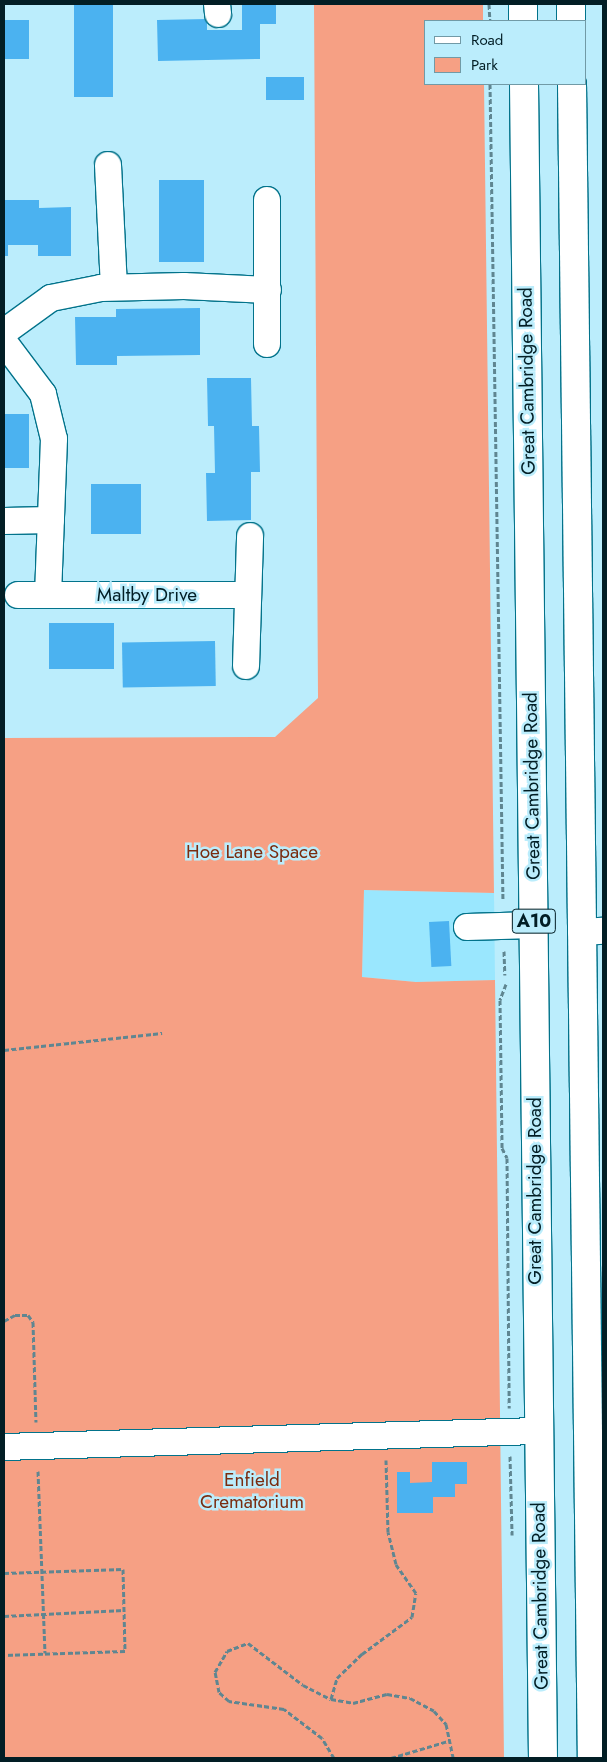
<!DOCTYPE html>
<html>
<head>
<meta charset="utf-8">
<style>
	body { margin:0 }
	#map { position:relative; width:607px; height:1762px; overflow:hidden; background:#bbedfc; font-family:Jost,sans-serif }
	div>[style] { position:absolute }
	.built>* { inset:0; background:#9ae7fe }
	.green>* { inset:0; background:#f6a084 }
	.building>* { inset:0; background:#4bb2f0; transform-origin:0 0 }
	.path>* { height:3px; margin-top:-1.5px; transform-origin:0; background:repeating-linear-gradient(90deg,#5f8691 0 5px,transparent 0 7.5px) }
	.roads { filter:drop-shadow(1px 0 #02738b) drop-shadow(-1px 0 #02738b) drop-shadow(0 1px #02738b) drop-shadow(0 -1px #02738b) }
	.minor>* { height:26px; margin:-13px; padding:0 13px; transform-origin:13px; border-radius:13px; background:#fff }
	.highway>* { height:28px; margin:-14px; padding:0 14px; transform-origin:14px; border-radius:14px; background:#fff }
	span { translate:-50% -50%; white-space:nowrap; text-align:center; line-height:1.15; -webkit-text-stroke:5px #bbedfc; paint-order:stroke }
	.shield-label span { padding:1px 4px; background:#bbedfc; border:1px solid; border-radius:4px; -webkit-text-stroke-width:0 }
	.shield-label { font-size:18px; color:#021e25; font-weight:700 }
	.street-label { font-size:19px; color:#021e25 }
	.park-label { font-size:19px; color:#7a2c10 }
	.frame { position:absolute; inset:0; border:5px solid #021e25; pointer-events:none }
	.legend { position:absolute; left:424px; top:20px; width:162px; height:65px; box-sizing:border-box; background:#bbedfc; border:1px solid #719aa6; margin:0; padding:6px 9px; list-style:none; font-size:15px; color:#021e25 }
	.legend li { display:flex; align-items:center; gap:10px; height:25px }
	.legend b { width:25px; border:1px solid #719aa6 }
</style>
</head>
<body>
<div id="map">
	<div class="built">
		<i style="clip-path:polygon(364px 890px,494px 893px,495px 980px,416px 982px,362px 977px)"></i>
	</div>
	<div class="green">
		<i style="clip-path:polygon(314px 4px,483px 4px,483px 21px,426px 21px,426px 84px,484px 84px,494px 893px,364px 890px,362px 977px,416px 982px,495px 980px,504px 1758px,4px 1758px,4px 738px,275px 737px,318px 698px)"></i>
	</div>
	<div class="building">
		<i style="left:74px;top:4px;width:39px;height:93px"></i>
		<i style="clip-path:polygon(242px 4px,276px 4px,276px 24px,260px 24px,260px 59px,158px 61px,157px 20px,207px 19px,207px 30px,242px 30px)"></i>
		<i style="left:4px;top:20px;width:25px;height:39px"></i>
		<i style="left:304px;top:77px;width:23px;height:38px;rotate:90deg"></i>
		<i style="left:204px;top:180px;width:82px;height:45px;rotate:90deg"></i>
		<i style="clip-path:polygon(5px 200px,39px 200px,39px 208px,71px 207px,71px 256px,38px 256px,38px 245px,8px 245px,8px 256px,4px 256px)"></i>
		<i style="clip-path:polygon(200px 308px,200px 355px,117px 356px,117px 365px,76px 365px,75px 317px,116px 317px,116px 309px)"></i>
		<i style="clip-path:polygon(207px 378px,251px 378px,252px 426px,259px 426px,260px 472px,251px 472px,251px 520px,207px 521px,206px 473px,215px 473px,214px 426px,208px 426px)"></i>
		<i style="left:4px;top:414px;width:25px;height:54px"></i>
		<i style="left:91px;top:484px;width:50px;height:50px"></i>
		<i style="left:49px;top:623px;width:65px;height:46px"></i>
		<i style="left:215px;top:641px;width:45px;height:93px;rotate:89deg"></i>
		<i style="left:449px;top:921px;width:45px;height:20px;rotate:87deg"></i>
		<i style="clip-path:polygon(432px 1462px,467px 1462px,467px 1484px,455px 1484px,455px 1497px,433px 1497px,433px 1513px,397px 1513px,397px 1472px,410px 1472px,410px 1483px,432px 1482px)"></i>
	</div>
	<div class="path">
		<i style="left:489px;top:4px;width:17px;rotate:87deg"></i>
		<i style="left:490px;top:84px;width:816px;rotate:89.09deg"></i>
		<i style="left:504px;top:951px;width:24px;rotate:88deg"></i>
		<i style="left:506px;top:984px;width:17px;rotate:111deg"></i>
		<i style="left:500px;top:1000px;width:148px;rotate:89.2deg"></i>
		<i style="left:502px;top:1148px;width:11px;rotate:63deg"></i>
		<i style="left:507px;top:1158px;width:250px;rotate:89.5deg"></i>
		<i style="left:4px;top:1050px;width:159px;rotate:-6.1deg"></i>
		<i style="left:4px;top:1321px;width:13px;rotate:-29deg"></i>
		<i style="left:15px;top:1315px;width:13px"></i>
		<i style="left:28px;top:1315px;width:9px;rotate:54deg"></i>
		<i style="left:33px;top:1322px;width:100px;rotate:88.3deg"></i>
		<i style="left:510px;top:1456px;width:79px;rotate:88.5deg"></i>
		<i style="left:38px;top:1471px;width:182px;rotate:87.8deg"></i>
		<i style="left:4px;top:1573px;width:119px;rotate:-1.9deg"></i>
		<i style="left:123px;top:1569px;width:82px;rotate:88.6deg"></i>
		<i style="left:125px;top:1651px;width:121px;rotate:178.1deg"></i>
		<i style="left:4px;top:1616px;width:120px;rotate:-2.9deg"></i>
		<i style="left:331px;top:1699px;width:22px;rotate:-74deg"></i>
		<i style="left:337px;top:1678px;width:35px;rotate:-44deg"></i>
		<i style="left:362px;top:1654px;width:62px;rotate:-36.5deg"></i>
		<i style="left:412px;top:1617px;width:24px;rotate:-81deg"></i>
		<i style="left:416px;top:1593px;width:35px;rotate:-125deg"></i>
		<i style="left:396px;top:1564px;width:33px;rotate:-104deg"></i>
		<i style="left:388px;top:1532px;width:72px;rotate:-91.6deg"></i>
		<i style="left:334px;top:1758px;width:23px;rotate:-121deg"></i>
		<i style="left:322px;top:1738px;width:48px;rotate:-142.7deg"></i>
		<i style="left:284px;top:1709px;width:56px;rotate:-171.7deg"></i>
		<i style="left:229px;top:1701px;width:13px;rotate:-138deg"></i>
		<i style="left:219px;top:1692px;width:20px;rotate:-101deg"></i>
		<i style="left:215px;top:1672px;width:24px;rotate:-60deg"></i>
		<i style="left:227px;top:1651px;width:22px;rotate:-21deg"></i>
		<i style="left:248px;top:1643px;width:69px;rotate:37.4deg"></i>
		<i style="left:303px;top:1685px;width:31px;rotate:27deg"></i>
		<i style="left:331px;top:1699px;width:22px;rotate:10deg"></i>
		<i style="left:353px;top:1703px;width:35px;rotate:-15deg"></i>
		<i style="left:387px;top:1694px;width:23px;rotate:10deg"></i>
		<i style="left:410px;top:1698px;width:27px;rotate:28deg"></i>
		<i style="left:434px;top:1711px;width:18px;rotate:47deg"></i>
		<i style="left:446px;top:1724px;width:35px;rotate:78deg"></i>
		<i style="left:391px;top:1758px;width:59px;rotate:-16.6deg"></i>
	</div>
	<div class="roads">
		<div class="minor">
			<i style="left:217px;top:4px;width:10px;rotate:84deg"></i>
			<i style="left:108px;top:165px;width:122px;rotate:87.2deg"></i>
			<i style="left:267px;top:200px;width:144px;rotate:90deg"></i>
			<i style="left:4px;top:332px;width:58px;rotate:-35.9deg"></i>
			<i style="left:51px;top:298px;width:51px;rotate:-11.3deg"></i>
			<i style="left:101px;top:288px;width:83px;rotate:-1.4deg"></i>
			<i style="left:184px;top:286px;width:84px;rotate:2.7deg"></i>
			<i style="left:4px;top:342px;width:65px;rotate:53.1deg"></i>
			<i style="left:43px;top:394px;width:46px;rotate:76.3deg"></i>
			<i style="left:54px;top:439px;width:155px;rotate:92.2deg"></i>
			<i style="left:4px;top:521px;width:47px;rotate:-1.2deg"></i>
			<i style="left:18px;top:595px;width:228px"></i>
			<i style="left:246px;top:666px;width:130px;rotate:-88.2deg"></i>
			<i style="left:467px;top:927px;width:67px;rotate:-1.7deg"></i>
			<i style="left:581px;top:932px;width:22px;rotate:-3deg"></i>
			<i style="left:4px;top:1447px;width:533px;rotate:-1.72deg"></i>
		</div>
		<div class="highway">
			<i style="left:523px;top:4px;width:17px;rotate:90deg"></i>
			<i style="left:571px;top:4px;width:17px;rotate:90deg"></i>
			<i style="left:524px;top:84px;width:1674px;rotate:89.35deg"></i>
			<i style="left:572px;top:84px;width:1674px;rotate:89.32deg"></i>
		</div>
	</div>
	<div class="shield-label">
		<span style="left:534px;top:921px">A10</span>
	</div>
	<div class="street-label">
		<span style="left:527px;top:381px;rotate:-91deg">Great Cambridge Road</span>
		<span style="left:147px;top:595px">Maltby Drive</span>
		<span style="left:532px;top:786px;rotate:-91deg">Great Cambridge Road</span>
		<span style="left:535px;top:1191px;rotate:-90deg">Great Cambridge Road</span>
		<span style="left:540px;top:1596px;rotate:-91deg">Great Cambridge Road</span>
	</div>
	<div class="park-label">
		<span style="left:252px;top:852px">Hoe Lane Space</span>
		<span style="left:252px;top:1491px">Enfield<br>Crematorium</span>
	</div>
	<div class="frame"></div>
	<ul class="legend">
	<li><b style="height:6px;background:#fff"></b>Road</li>
	<li><b style="height:14px;background:#f6a084"></b>Park</li>
	</ul>
</div>
</body>
</html>
